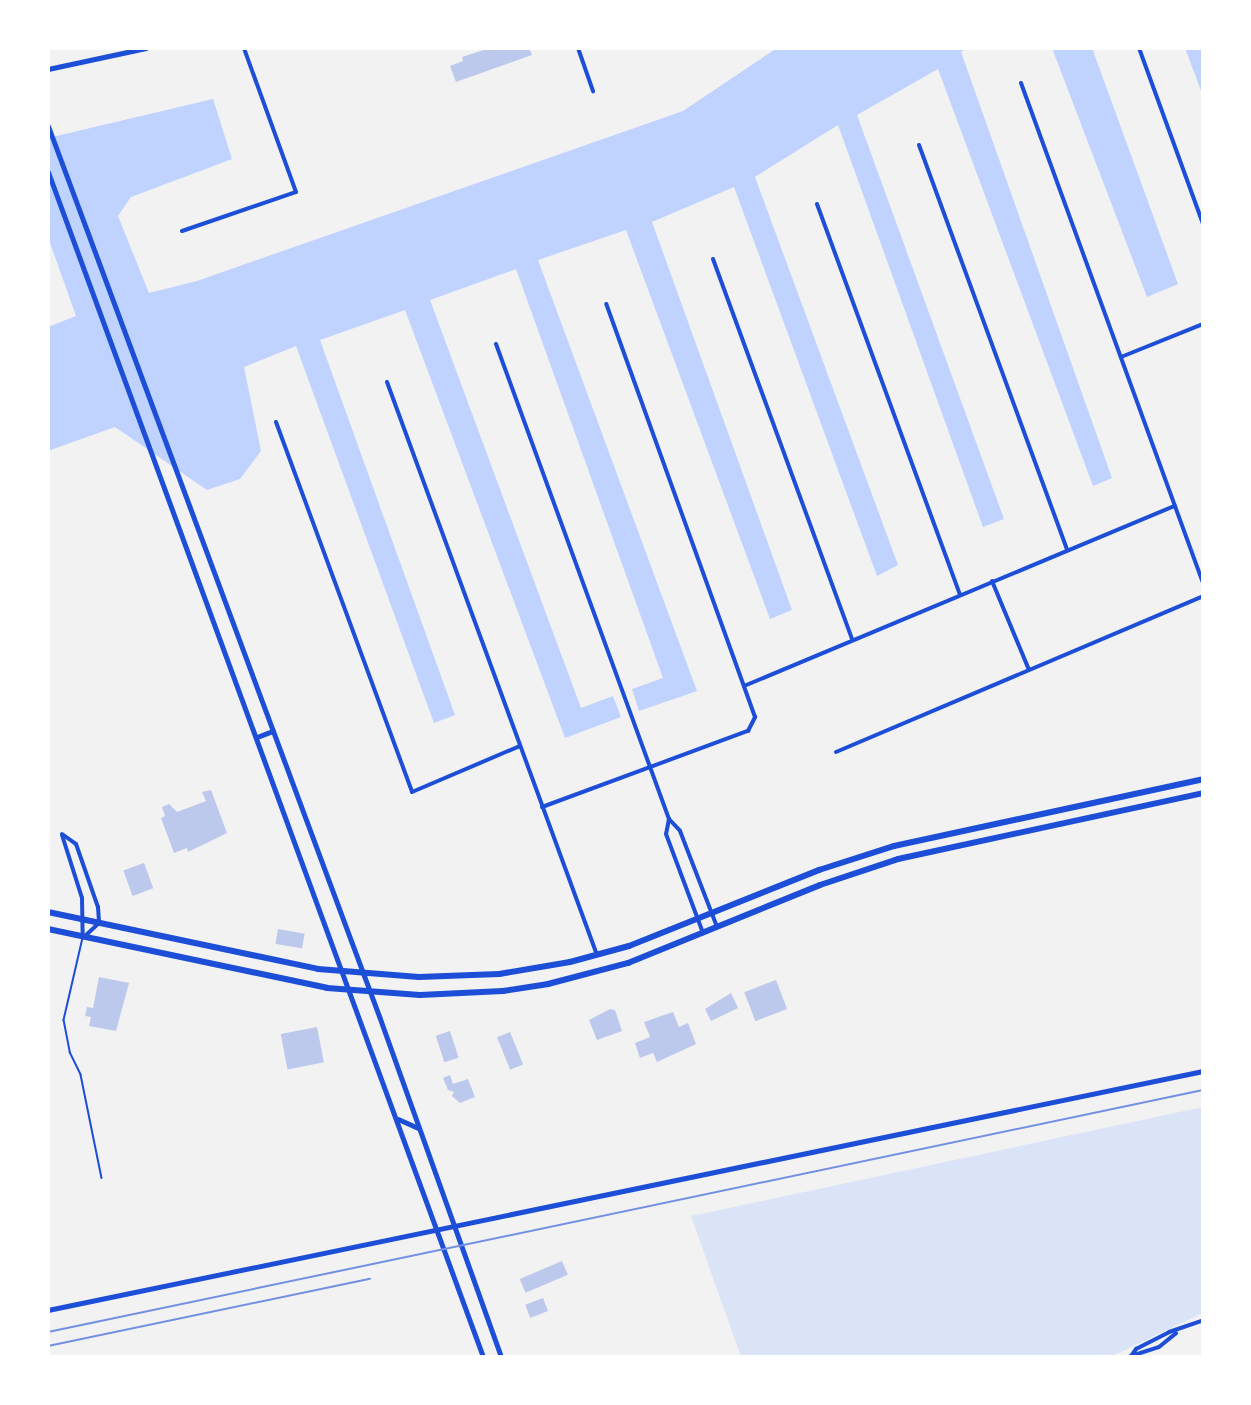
<!DOCTYPE html>
<html>
<head>
<meta charset="utf-8">
<style>
	body { margin:0 }
	#map { position:relative; width:1251px; height:1405px; overflow:hidden; background:#f2f2f2; font-family:Jost,sans-serif }
	div>[style] { position:absolute }
	.green>* { inset:0; background:#dbe4f7 }
	.water>* { inset:0; background:#bfd3fe }
	.building>* { inset:0; background:#bdc9ec; transform-origin:0 0 }
	.service>* { height:1.5px; margin:-0.75px; padding:0 0.75px; transform-origin:0.75px; border-radius:0.75px; background:#1d4ed8 }
	.minor>* { height:4px; margin:-2px; padding:0 2px; transform-origin:2px; border-radius:2px; background:#1d4ed8 }
	.tertiary>* { height:4.5px; margin:-2.25px; padding:0 2.25px; transform-origin:2.25px; border-radius:2.25px; background:#1d4ed8 }
	.secondary>* { height:5px; margin:-2.5px; padding:0 2.5px; transform-origin:2.5px; border-radius:2.5px; background:#1d4ed8 }
	.primary>* { height:6px; margin:-3px; padding:0 3px; transform-origin:3px; border-radius:3px; background:#1d4ed8 }
	.rail>* { height:2px; margin:-1px; padding:0 1px; transform-origin:1px; border-radius:1px; background:#7290e2 }
	span { translate:-50% -50%; white-space:nowrap; text-align:center; line-height:1.15; -webkit-text-stroke:5px #fff; paint-order:stroke }
	.frame { position:absolute; inset:0; border:50px solid #fff; pointer-events:none }
</style>
</head>
<body>
<div id="map">
	<div class="green">
		<i style="clip-path:polygon(1203px 1107px,1203px 1313px,1110px 1357px,741px 1357px,691px 1216px)"></i>
	</div>
	<div class="water">
		<i style="clip-path:polygon(777px 48px,967px 48px,961px 52px,1112px 478px,1093px 486px,938px 69px,857px 115px,1004px 519px,983px 527px,838px 125px,755px 177px,898px 565px,877px 576px,734px 187px,652px 222px,792px 610px,770px 619px,626px 230px,538px 260px,697px 691px,639px 711px,632px 689px,663px 678px,516px 269px,430px 300px,581px 708px,613px 696px,621px 717px,565px 738px,405px 310px,320px 340px,455px 715px,434px 723px,296px 346px,244px 367px,261px 451px,240px 479px,207px 490px,115px 427px,48px 451px,48px 327px,76px 316px,48px 237px,48px 138px,213px 99px,232px 159px,131px 197px,118px 216px,149px 293px,197px 281px,683px 111px)"></i>
		<i style="clip-path:polygon(1052px 48px,1092px 48px,1178px 284px,1147px 297px)"></i>
		<i style="clip-path:polygon(1185px 48px,1203px 48px,1203px 96px)"></i>
	</div>
	<div class="building">
		<i style="clip-path:polygon(490px 48px,529px 48px,532px 55px,456px 82px,450px 66px,463px 61px,462px 57px)"></i>
		<i style="clip-path:polygon(211px 790px,227px 833px,188px 852px,187px 848px,174px 853px,161px 818px,165px 816px,162px 807px,169px 804px,177px 812px,206px 801px,202px 792px)"></i>
		<i style="left:144px;top:863px;width:27px;height:22px;rotate:70deg"></i>
		<i style="left:278px;top:929px;width:27px;height:15px;rotate:10deg"></i>
		<i style="clip-path:polygon(99px 977px,129px 983px,116px 1031px,89px 1026px,91px 1017px,85px 1016px,87px 1007px,93px 1008px)"></i>
		<i style="left:776px;top:980px;width:31px;height:34px;rotate:69deg"></i>
		<i style="clip-path:polygon(731px 993px,738px 1008px,711px 1021px,705px 1009px)"></i>
		<i style="clip-path:polygon(610px 1009px,615px 1010px,622px 1031px,597px 1040px,589px 1020px)"></i>
		<i style="clip-path:polygon(673px 1012px,679px 1027px,688px 1023px,696px 1044px,657px 1062px,653px 1053px,640px 1058px,635px 1043px,650px 1037px,644px 1022px)"></i>
		<i style="left:317px;top:1027px;width:36px;height:37px;rotate:79deg"></i>
		<i style="left:450px;top:1031px;width:28px;height:15px;rotate:72deg"></i>
		<i style="left:510px;top:1032px;width:35px;height:14px;rotate:68deg"></i>
		<i style="clip-path:polygon(450px 1075px,453px 1084px,468px 1079px,475px 1097px,460px 1103px,452px 1096px,454px 1092px,448px 1090px,443px 1078px)"></i>
		<i style="left:562px;top:1261px;width:15px;height:46px;rotate:67deg"></i>
		<i style="left:543px;top:1298px;width:14px;height:19px;rotate:69deg"></i>
	</div>
	<div class="service">
		<i style="left:83px;top:938px;width:84px;rotate:103deg"></i>
		<i style="left:64px;top:1020px;width:33px;rotate:79deg"></i>
		<i style="left:70px;top:1052px;width:25px;rotate:64deg"></i>
		<i style="left:81px;top:1075px;width:105px;rotate:78.5deg"></i>
	</div>
	<div class="minor">
		<i style="left:578px;top:48px;width:46px;rotate:70.8deg"></i>
		<i style="left:1139px;top:48px;width:187px;rotate:70deg"></i>
		<i style="left:1021px;top:83px;width:532px;rotate:70deg"></i>
		<i style="left:919px;top:145px;width:431px;rotate:69.9deg"></i>
		<i style="left:817px;top:204px;width:416px;rotate:69.9deg"></i>
		<i style="left:182px;top:231px;width:120px;rotate:-18.9deg"></i>
		<i style="left:296px;top:192px;width:153px;rotate:-109.9deg"></i>
		<i style="left:713px;top:259px;width:405px;rotate:69.9deg"></i>
		<i style="left:496px;top:344px;width:506px;rotate:69.99deg"></i>
		<i style="left:669px;top:819px;width:16px;rotate:47deg"></i>
		<i style="left:680px;top:831px;width:103px;rotate:68.9deg"></i>
		<i style="left:1121px;top:357px;width:88px;rotate:-21.9deg"></i>
		<i style="left:387px;top:382px;width:610px;rotate:69.87deg"></i>
		<i style="left:276px;top:422px;width:394px;rotate:69.8deg"></i>
		<i style="left:412px;top:792px;width:117px;rotate:-23.1deg"></i>
		<i style="left:992px;top:581px;width:96px;rotate:67.4deg"></i>
		<i style="left:744px;top:686px;width:467px;rotate:-22.7deg"></i>
		<i style="left:836px;top:752px;width:399px;rotate:-23deg"></i>
		<i style="left:542px;top:807px;width:220px;rotate:-20.3deg"></i>
		<i style="left:748px;top:731px;width:16px;rotate:-63deg"></i>
		<i style="left:755px;top:717px;width:439px;rotate:-109.8deg"></i>
		<i style="left:669px;top:819px;width:15px;rotate:101deg"></i>
		<i style="left:666px;top:834px;width:106px;rotate:69.5deg"></i>
		<i style="left:62px;top:834px;width:17px;rotate:36deg"></i>
		<i style="left:76px;top:844px;width:67px;rotate:70.8deg"></i>
		<i style="left:98px;top:907px;width:16px;rotate:86deg"></i>
		<i style="left:99px;top:923px;width:21px;rotate:137deg"></i>
		<i style="left:62px;top:835px;width:66px;rotate:72.4deg"></i>
		<i style="left:82px;top:898px;width:39px;rotate:89deg"></i>
		<i style="left:1131px;top:1356px;width:9px;rotate:-54deg"></i>
		<i style="left:1136px;top:1349px;width:37px;rotate:-27deg"></i>
		<i style="left:1169px;top:1332px;width:36px;rotate:-19deg"></i>
		<i style="left:1131px;top:1356px;width:29px;rotate:-18deg"></i>
		<i style="left:1159px;top:1347px;width:22px;rotate:-39deg"></i>
	</div>
	<div class="tertiary">
		<i style="left:48px;top:1310px;width:1179px;rotate:-11.69deg"></i>
	</div>
	<div class="secondary">
		<i style="left:48px;top:69px;width:100px;rotate:-12.1deg"></i>
		<i style="left:48px;top:126px;width:950px;rotate:69.6deg"></i>
		<i style="left:379px;top:1016px;width:362px;rotate:70.3deg"></i>
		<i style="left:48px;top:172px;width:1262px;rotate:69.84deg"></i>
		<i style="left:257px;top:737px;width:17px;rotate:-21deg"></i>
		<i style="left:398px;top:1119px;width:22px;rotate:24deg"></i>
	</div>
	<div class="primary">
		<i style="left:48px;top:912px;width:276px;rotate:11.9deg"></i>
		<i style="left:318px;top:969px;width:101px;rotate:4.5deg"></i>
		<i style="left:419px;top:977px;width:80px;rotate:-2.1deg"></i>
		<i style="left:499px;top:974px;width:72px;rotate:-9.6deg"></i>
		<i style="left:570px;top:962px;width:61px;rotate:-15.2deg"></i>
		<i style="left:629px;top:946px;width:205px;rotate:-21.8deg"></i>
		<i style="left:819px;top:870px;width:79px;rotate:-17.7deg"></i>
		<i style="left:894px;top:846px;width:316px;rotate:-12.2deg"></i>
		<i style="left:48px;top:929px;width:285px;rotate:11.9deg"></i>
		<i style="left:327px;top:988px;width:93px;rotate:4.3deg"></i>
		<i style="left:420px;top:995px;width:83px;rotate:-2.8deg"></i>
		<i style="left:503px;top:991px;width:46px;rotate:-8.8deg"></i>
		<i style="left:548px;top:984px;width:83px;rotate:-14.7deg"></i>
		<i style="left:628px;top:963px;width:207px;rotate:-22.1deg"></i>
		<i style="left:820px;top:885px;width:82px;rotate:-18.4deg"></i>
		<i style="left:898px;top:859px;width:312px;rotate:-12.2deg"></i>
	</div>
	<div class="rail">
		<i style="left:48px;top:1332px;width:1180px;rotate:-11.83deg"></i>
		<i style="left:48px;top:1346px;width:329px;rotate:-11.8deg"></i>
	</div>
	<div class="frame"></div>
</div>
</body>
</html>
